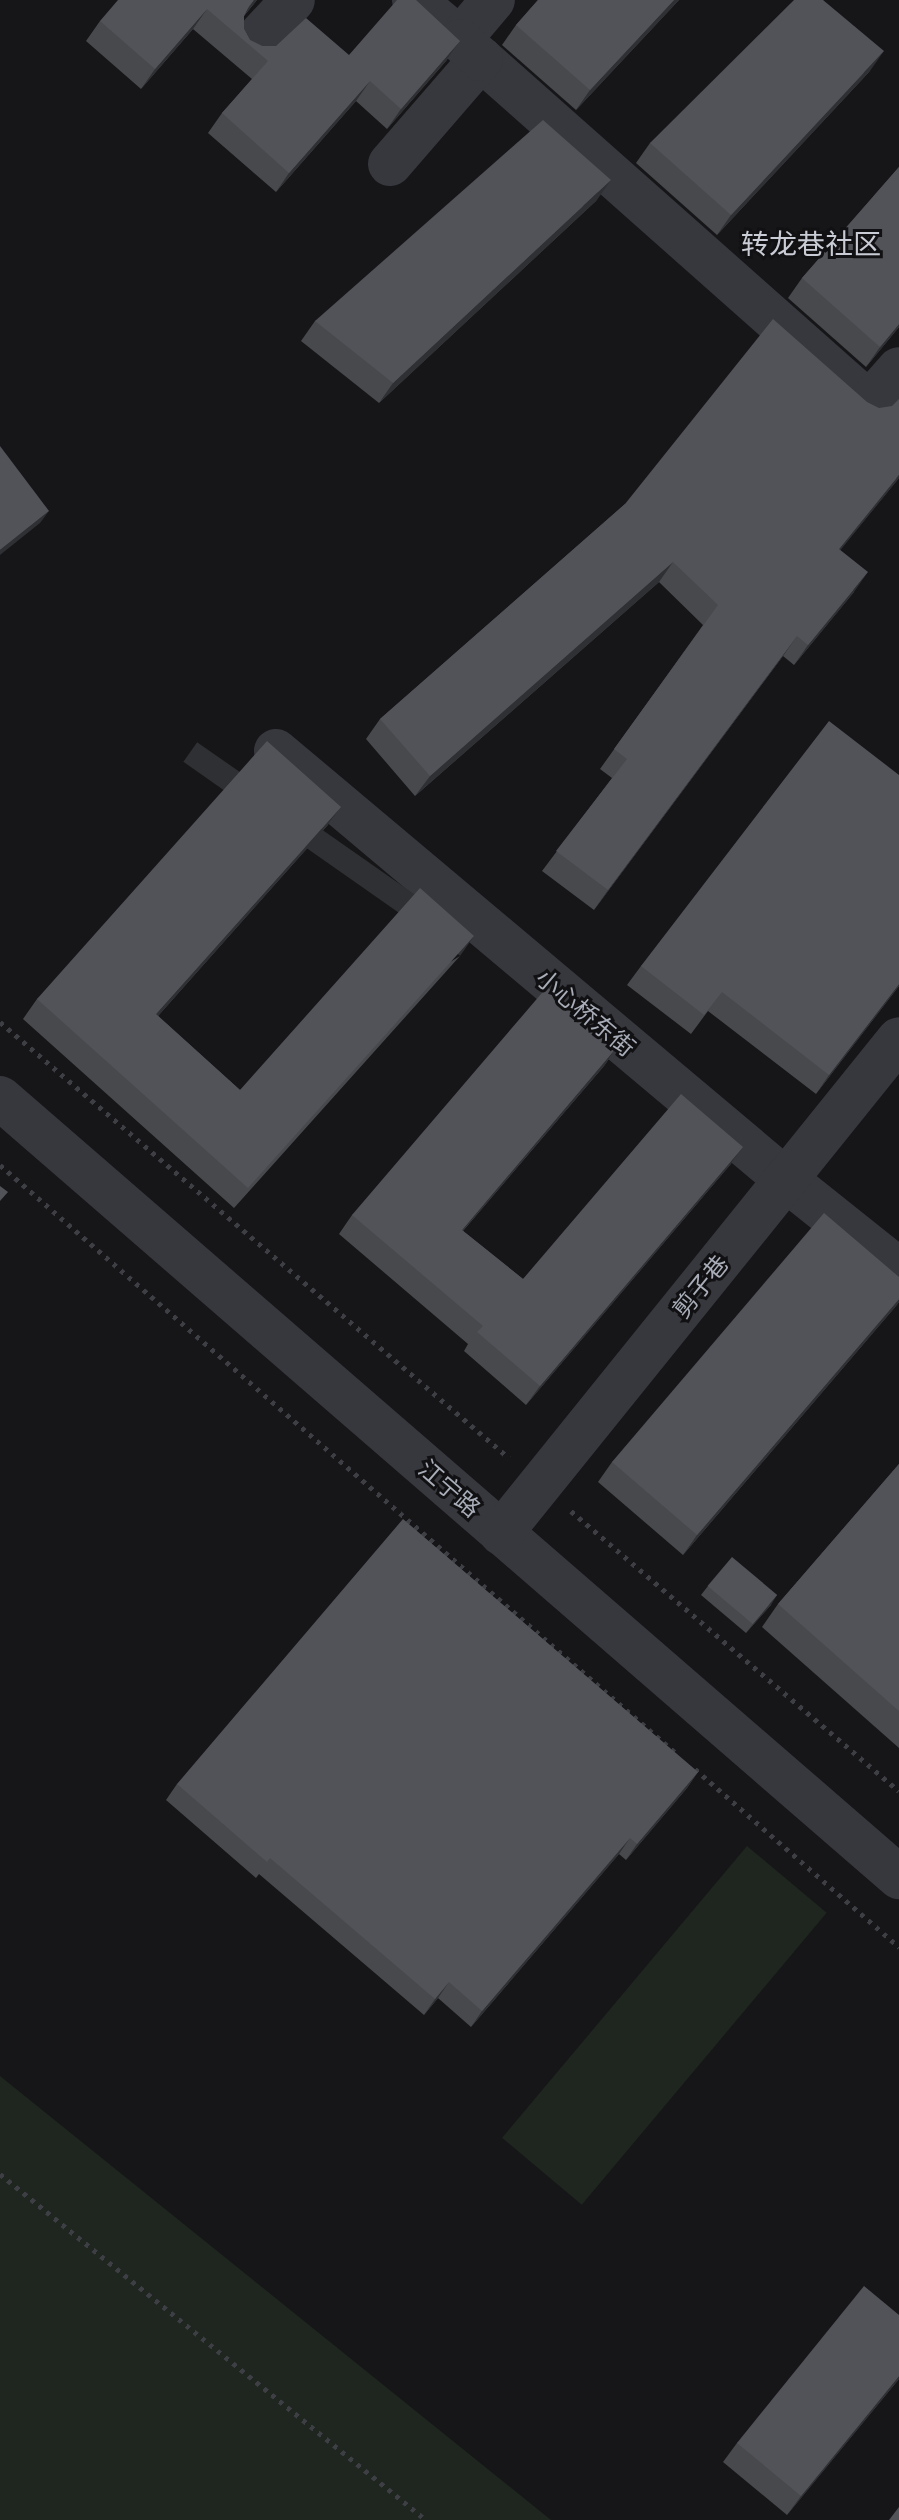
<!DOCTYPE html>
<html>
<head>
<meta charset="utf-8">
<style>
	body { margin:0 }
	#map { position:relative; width:899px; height:2520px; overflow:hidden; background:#161618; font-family:Commissioner,"Noto Sans SC",sans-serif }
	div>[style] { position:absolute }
	.green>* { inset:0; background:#1e261f; transform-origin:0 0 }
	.path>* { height:5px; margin-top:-2.5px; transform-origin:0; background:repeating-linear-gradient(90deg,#3d3f44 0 4px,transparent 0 10px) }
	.minor>* { height:44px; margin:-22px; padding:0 22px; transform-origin:22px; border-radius:22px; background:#37383d }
	.wall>* { inset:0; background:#47494d }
	.shaded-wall>* { inset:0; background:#2f3033; transform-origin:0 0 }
	.building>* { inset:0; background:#525359; transform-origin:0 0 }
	span { translate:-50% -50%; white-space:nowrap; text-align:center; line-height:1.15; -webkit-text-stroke:6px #111113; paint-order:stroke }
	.street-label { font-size:24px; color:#a8adb8 }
	.quarter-label { font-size:28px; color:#c9ccd4 }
</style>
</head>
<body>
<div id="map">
	<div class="green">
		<i style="left:747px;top:1846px;width:104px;height:381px;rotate:40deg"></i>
		<i style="clip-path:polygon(0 2076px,551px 2520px,0 2520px)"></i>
	</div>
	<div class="path">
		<i style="left:0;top:1022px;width:670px;rotate:40.58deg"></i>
		<i style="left:0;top:1165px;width:899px;rotate:41.03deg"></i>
		<i style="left:571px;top:1511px;width:431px;rotate:40.5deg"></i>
		<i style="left:695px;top:1769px;width:271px;rotate:41.1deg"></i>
		<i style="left:0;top:2174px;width:549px;rotate:39.08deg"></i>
	</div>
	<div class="minor">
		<i style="left:414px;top:0;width:60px;rotate:40.3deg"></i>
		<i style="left:460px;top:39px;width:51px;rotate:-49.8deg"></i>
		<i style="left:254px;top:42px;width:57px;rotate:-47.1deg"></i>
		<i style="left:481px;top:59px;width:519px;rotate:41.56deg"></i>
		<i style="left:869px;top:403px;width:45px;rotate:-48.6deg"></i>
		<i style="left:390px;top:164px;width:139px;rotate:-49.1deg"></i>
		<i style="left:481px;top:59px;width:27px;rotate:-138deg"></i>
		<i style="left:276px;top:751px;width:665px;rotate:40.06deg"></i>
		<i style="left:785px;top:1179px;width:146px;rotate:38.6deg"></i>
		<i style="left:0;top:1098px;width:1190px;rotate:40.91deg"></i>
		<i style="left:501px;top:1533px;width:634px;rotate:-51.14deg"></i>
	</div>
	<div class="wall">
		<i style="clip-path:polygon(257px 0,244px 16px,244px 29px,250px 40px,262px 46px,349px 55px,460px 41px,446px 61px,387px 129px,356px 101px,276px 192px,208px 133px,222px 113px,252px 79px,193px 29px,141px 89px,86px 41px,100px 21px)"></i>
		<i style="clip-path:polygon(538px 0,679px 0,576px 110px,502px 45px,516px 25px)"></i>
		<i style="clip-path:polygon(870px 71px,717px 235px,636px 163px,650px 143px)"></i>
		<i style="clip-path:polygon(899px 167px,899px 327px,866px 367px,788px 298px,802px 278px)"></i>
		<i style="clip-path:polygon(597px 200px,379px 403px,301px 341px,315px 321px)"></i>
		<i style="clip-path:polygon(899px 478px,840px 550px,854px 592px,794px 665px,783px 656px,594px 910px,542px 871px,612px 778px,600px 769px,703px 625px,659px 582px,415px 796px,366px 739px,380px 719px,625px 504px)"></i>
		<i style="clip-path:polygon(899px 775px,899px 986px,816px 1094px,708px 1011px,691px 1034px,627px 985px,641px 966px)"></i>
		<i style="clip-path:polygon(341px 807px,327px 826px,158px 1016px,240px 1090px,460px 956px,234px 1208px,23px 1019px,37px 999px)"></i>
		<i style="clip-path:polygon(617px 1047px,604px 1066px,463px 1231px,523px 1279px,743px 1147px,730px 1165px,526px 1405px,464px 1351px,468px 1344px,339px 1234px,352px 1215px)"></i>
		<i style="clip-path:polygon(899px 1277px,899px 1302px,896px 1306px,683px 1555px,598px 1482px,612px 1462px)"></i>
		<i style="clip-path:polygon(899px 1464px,899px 1748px,762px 1627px,778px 1604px)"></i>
		<i style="clip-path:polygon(708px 1586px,771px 1605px,746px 1633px,701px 1595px)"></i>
		<i style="clip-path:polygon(698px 1772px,687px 1788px,626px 1860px,619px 1854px,471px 2027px,438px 1998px,424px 2015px,259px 1874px,256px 1878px,166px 1800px,177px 1784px)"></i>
		<i style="clip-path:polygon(899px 2315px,899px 2379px,787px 2515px,723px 2462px,737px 2443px)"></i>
	</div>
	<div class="shaded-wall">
		<i style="clip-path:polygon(254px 0,257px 0,235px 26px)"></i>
		<i style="clip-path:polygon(674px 0,679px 0,576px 110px,590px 90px)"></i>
		<i style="clip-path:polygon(207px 9px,193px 29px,141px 89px,155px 69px)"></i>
		<i style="clip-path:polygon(460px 41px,446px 61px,387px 129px,401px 109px)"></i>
		<i style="clip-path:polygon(884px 51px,870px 71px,717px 235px,731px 215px)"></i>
		<i style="clip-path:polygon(370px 81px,356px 101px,276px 192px,289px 173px)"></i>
		<i style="clip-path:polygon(611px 180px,597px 200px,379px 403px,393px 383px)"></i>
		<i style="clip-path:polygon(899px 324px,899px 327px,866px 367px,880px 347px)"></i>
		<i style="clip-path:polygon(899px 475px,899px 478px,825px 569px,839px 549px)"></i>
		<i style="clip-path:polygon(49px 511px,40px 523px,0 555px,0 550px)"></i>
		<i style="clip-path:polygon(673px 562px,659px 582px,415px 796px,430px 776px)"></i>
		<i style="clip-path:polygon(868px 572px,854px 592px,794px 665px,808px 645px)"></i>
		<i style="clip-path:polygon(797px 636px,783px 656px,594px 910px,608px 890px)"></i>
		<i style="clip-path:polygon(341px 807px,327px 826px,142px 1034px,156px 1014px)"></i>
		<i style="left:474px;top:936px;width:24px;height:338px;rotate:125deg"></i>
		<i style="clip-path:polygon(899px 984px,899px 986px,816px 1094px,829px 1075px)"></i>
		<i style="clip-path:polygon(617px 1047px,604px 1066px,448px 1248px,462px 1230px)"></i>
		<i style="clip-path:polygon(743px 1147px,730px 1165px,526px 1405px,540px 1386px)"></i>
		<i style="clip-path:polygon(899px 1299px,899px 1302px,896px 1306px,683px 1555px,697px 1535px)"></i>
		<i style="clip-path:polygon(777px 1595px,771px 1605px,746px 1633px,753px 1624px)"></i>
		<i style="clip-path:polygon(698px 1772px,687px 1788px,626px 1860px,637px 1844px)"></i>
		<i style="clip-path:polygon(630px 1838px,619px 1854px,471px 2027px,482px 2011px)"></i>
		<i style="clip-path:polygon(449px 1982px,438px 1998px,424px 2015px,435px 1999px)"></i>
		<i style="clip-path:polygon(899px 2376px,899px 2379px,787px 2515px,801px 2496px)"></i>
	</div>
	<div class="building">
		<i style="clip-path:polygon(118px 0,254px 0,249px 6px,244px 16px,244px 29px,250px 40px,262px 46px,276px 46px,306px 18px,349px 55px,397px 0,416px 0,460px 41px,401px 109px,370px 81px,289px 173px,222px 113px,268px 61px,207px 9px,155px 69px,100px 21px)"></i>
		<i style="clip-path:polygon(538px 0,674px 0,590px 90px,516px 25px)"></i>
		<i style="clip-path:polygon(794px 0,823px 0,884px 51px,731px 215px,650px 143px)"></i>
		<i style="clip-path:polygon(543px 120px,611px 180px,393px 383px,315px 321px)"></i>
		<i style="clip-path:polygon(899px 167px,899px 324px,880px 347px,802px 278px)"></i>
		<i style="clip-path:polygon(773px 319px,867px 402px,879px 408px,892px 406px,899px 399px,899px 475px,839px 549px,868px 572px,808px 645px,797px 636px,608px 890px,556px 851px,627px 759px,614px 749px,718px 605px,673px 562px,430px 776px,380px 719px,625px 504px)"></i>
		<i style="clip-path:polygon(0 446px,49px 511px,0 550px)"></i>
		<i style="clip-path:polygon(829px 721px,899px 775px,899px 984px,829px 1075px,722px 992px,704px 1015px,641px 966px)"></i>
		<i style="clip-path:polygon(267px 741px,341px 807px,156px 1014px,240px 1090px,420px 888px,474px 936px,248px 1188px,37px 999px)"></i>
		<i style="clip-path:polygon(547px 987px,617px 1047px,462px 1230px,523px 1279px,681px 1094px,743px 1147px,540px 1386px,477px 1332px,483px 1326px,352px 1215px)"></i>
		<i style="clip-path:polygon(0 1186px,8px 1192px,0 1201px)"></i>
		<i style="clip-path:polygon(824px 1213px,899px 1277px,899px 1299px,697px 1535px,612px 1462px)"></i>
		<i style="clip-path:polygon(899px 1464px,899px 1711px,778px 1604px)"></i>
		<i style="clip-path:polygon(403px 1519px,698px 1772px,637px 1844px,630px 1838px,482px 2011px,449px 1982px,435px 1999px,270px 1858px,267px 1862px,177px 1784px)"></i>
		<i style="left:732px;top:1557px;width:59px;height:38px;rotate:40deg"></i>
		<i style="clip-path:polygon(864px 2286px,899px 2315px,899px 2376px,801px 2496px,737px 2443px)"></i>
		<i style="clip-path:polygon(899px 2507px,899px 2520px,889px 2520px)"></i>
	</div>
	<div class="street-label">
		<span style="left:586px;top:1012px;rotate:40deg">小心桥东街</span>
		<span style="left:700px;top:1286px;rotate:-51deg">剪子巷</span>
		<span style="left:450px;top:1488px;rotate:41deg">江宁路</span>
	</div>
	<div class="quarter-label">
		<span style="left:811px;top:243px">转龙巷社区</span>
	</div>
</div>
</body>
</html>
